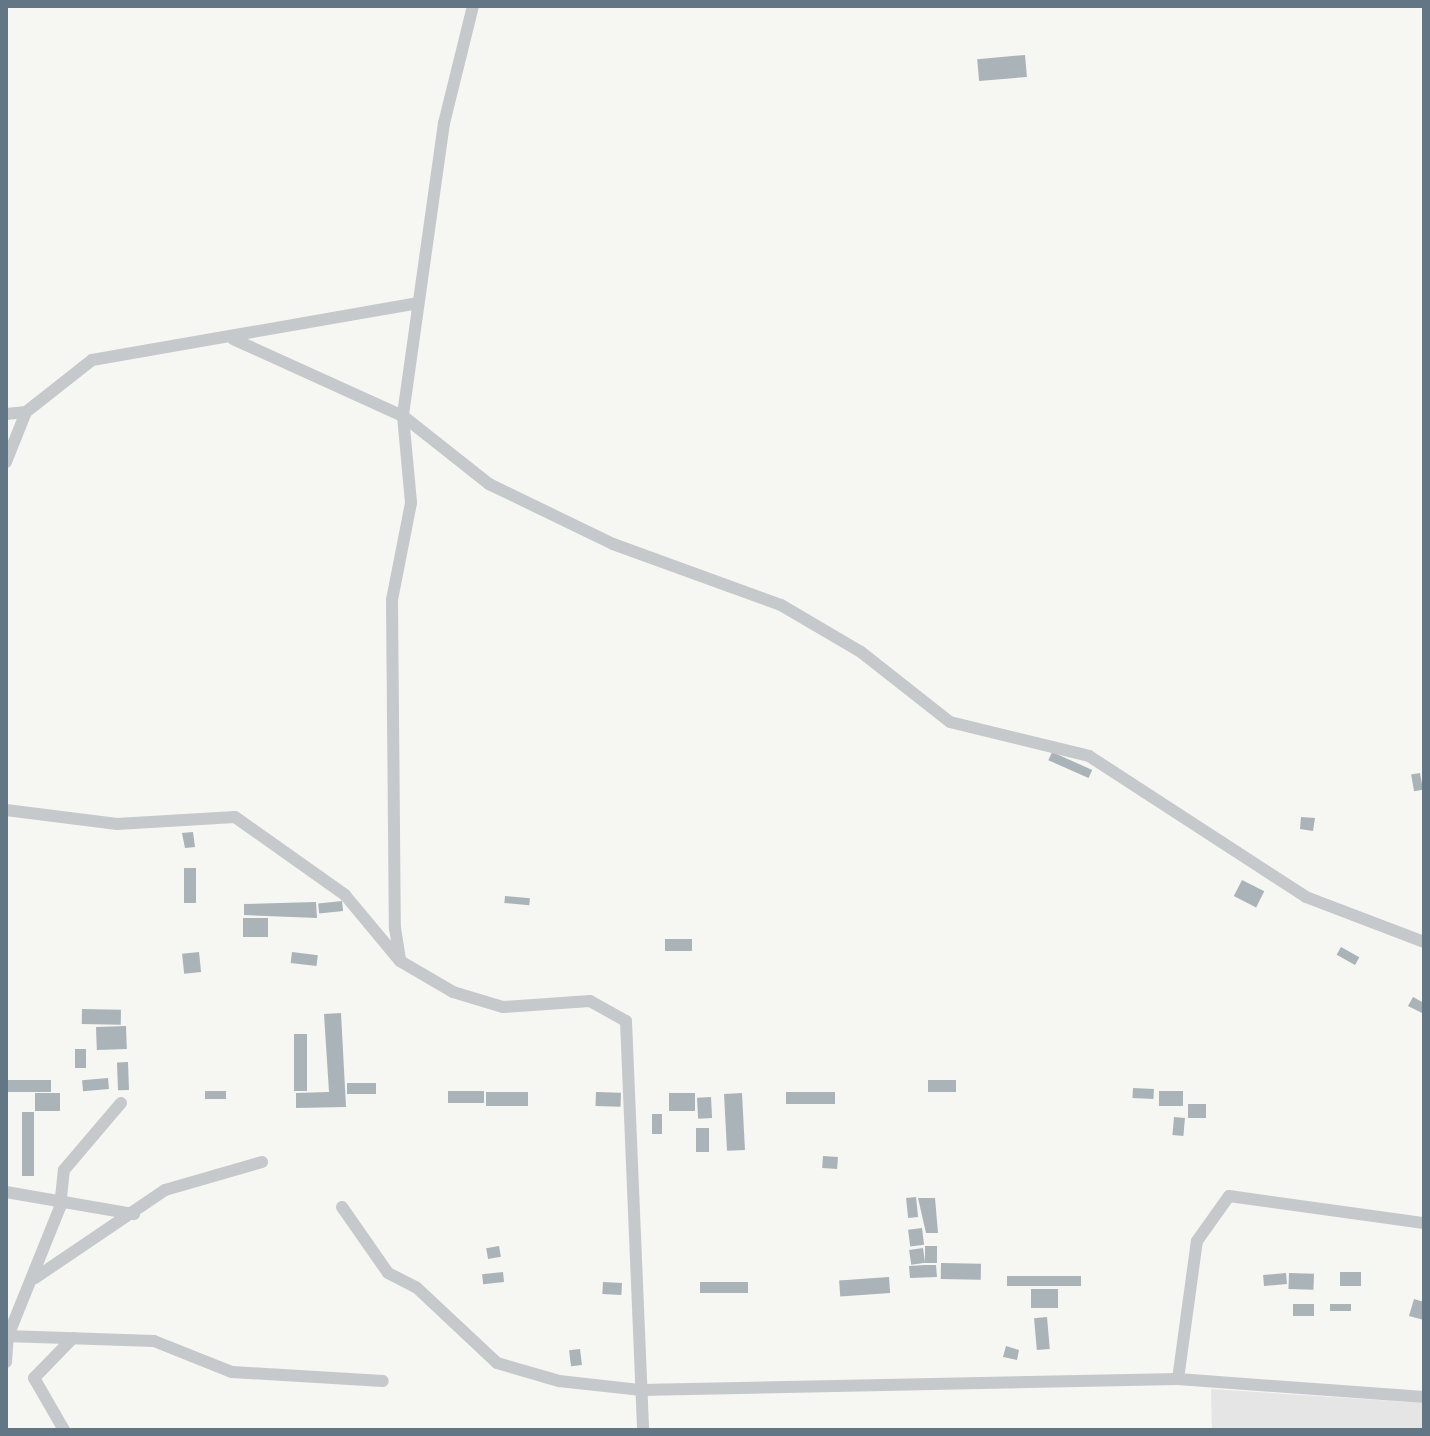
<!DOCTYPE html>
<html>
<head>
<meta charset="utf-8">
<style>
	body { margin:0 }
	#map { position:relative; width:1430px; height:1436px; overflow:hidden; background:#f6f6f3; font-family:"Golos Text",sans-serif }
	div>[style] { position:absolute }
	.built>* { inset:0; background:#e4e5e4 }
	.building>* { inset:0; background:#aab3b8; transform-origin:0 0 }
	.minor>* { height:12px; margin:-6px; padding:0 6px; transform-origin:6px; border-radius:6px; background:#c5c9cc }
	span { translate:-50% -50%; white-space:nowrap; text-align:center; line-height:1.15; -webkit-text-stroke:8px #fff; paint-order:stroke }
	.frame { position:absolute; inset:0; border:8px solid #637686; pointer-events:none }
</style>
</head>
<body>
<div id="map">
	<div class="built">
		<i style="clip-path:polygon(1211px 1389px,1424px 1403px,1424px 1430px,1212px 1430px)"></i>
	</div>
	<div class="building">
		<i style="left:1025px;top:55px;width:22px;height:48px;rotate:85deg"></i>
		<i style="left:1052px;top:752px;width:44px;height:9px;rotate:24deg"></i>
		<i style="left:1420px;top:773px;width:17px;height:9px;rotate:80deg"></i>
		<i style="clip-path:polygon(1301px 817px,1315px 818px,1313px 831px,1300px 829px)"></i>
		<i style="clip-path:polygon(193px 832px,195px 847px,185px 848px,182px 833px)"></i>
		<i style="left:184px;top:868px;width:12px;height:35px"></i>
		<i style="left:1242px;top:880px;width:25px;height:18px;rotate:27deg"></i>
		<i style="left:505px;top:896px;width:25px;height:7px;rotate:5deg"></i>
		<i style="left:342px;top:901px;width:10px;height:24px;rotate:84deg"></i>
		<i style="clip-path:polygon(316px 902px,317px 918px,244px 915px,244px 904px)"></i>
		<i style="left:268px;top:918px;width:19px;height:25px;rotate:90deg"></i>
		<i style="left:665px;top:939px;width:27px;height:12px"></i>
		<i style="left:1341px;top:947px;width:21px;height:9px;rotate:29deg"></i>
		<i style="left:199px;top:952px;width:20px;height:17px;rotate:84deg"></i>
		<i style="left:292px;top:952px;width:26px;height:11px;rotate:7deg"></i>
		<i style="clip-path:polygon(1413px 997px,1424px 1003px,1424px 1014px,1408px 1006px)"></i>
		<i style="left:82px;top:1009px;width:39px;height:15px;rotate:1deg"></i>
		<i style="clip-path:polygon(341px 1013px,346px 1107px,296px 1108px,296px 1093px,329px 1092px,324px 1014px)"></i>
		<i style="left:126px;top:1026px;width:23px;height:30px;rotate:88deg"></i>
		<i style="left:307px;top:1034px;width:57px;height:13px;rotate:90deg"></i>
		<i style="left:75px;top:1049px;width:11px;height:19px"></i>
		<i style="left:128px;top:1062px;width:28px;height:11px;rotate:88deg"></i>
		<i style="left:108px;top:1078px;width:11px;height:26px;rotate:85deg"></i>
		<i style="left:51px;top:1080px;width:12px;height:45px;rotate:90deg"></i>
		<i style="left:928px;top:1080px;width:28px;height:12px"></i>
		<i style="left:347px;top:1083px;width:29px;height:11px"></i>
		<i style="left:1133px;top:1088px;width:21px;height:10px;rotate:3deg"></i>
		<i style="left:205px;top:1091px;width:21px;height:8px"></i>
		<i style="left:484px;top:1091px;width:12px;height:36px;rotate:90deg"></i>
		<i style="left:1159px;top:1091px;width:24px;height:15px"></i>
		<i style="left:528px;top:1092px;width:14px;height:42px;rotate:90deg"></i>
		<i style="left:596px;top:1092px;width:25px;height:14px;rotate:2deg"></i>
		<i style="left:835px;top:1092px;width:12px;height:49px;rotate:90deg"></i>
		<i style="left:35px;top:1093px;width:25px;height:18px"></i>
		<i style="left:669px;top:1093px;width:26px;height:18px"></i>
		<i style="left:742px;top:1093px;width:57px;height:18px;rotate:87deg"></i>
		<i style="left:711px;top:1097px;width:21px;height:14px;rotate:87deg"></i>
		<i style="left:1188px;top:1104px;width:18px;height:14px"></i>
		<i style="left:22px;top:1112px;width:12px;height:64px"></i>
		<i style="left:652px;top:1114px;width:10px;height:20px"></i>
		<i style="left:1174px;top:1117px;width:11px;height:18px;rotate:5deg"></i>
		<i style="left:709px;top:1128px;width:24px;height:13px;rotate:90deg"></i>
		<i style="left:823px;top:1156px;width:15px;height:12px;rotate:4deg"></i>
		<i style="left:916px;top:1197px;width:20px;height:10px;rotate:84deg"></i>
		<i style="clip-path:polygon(918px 1198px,935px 1198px,938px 1233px,926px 1233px)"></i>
		<i style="left:922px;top:1228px;width:17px;height:14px;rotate:83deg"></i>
		<i style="left:499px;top:1246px;width:11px;height:13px;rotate:80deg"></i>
		<i style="left:925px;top:1246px;width:12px;height:17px"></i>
		<i style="left:923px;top:1248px;width:15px;height:14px;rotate:82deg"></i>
		<i style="left:941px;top:1263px;width:40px;height:16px;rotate:1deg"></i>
		<i style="clip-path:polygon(925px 1265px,936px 1265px,937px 1277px,910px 1278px,909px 1266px)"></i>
		<i style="left:503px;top:1272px;width:10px;height:21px;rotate:84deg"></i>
		<i style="left:1340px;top:1272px;width:21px;height:14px"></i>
		<i style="left:1286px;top:1273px;width:11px;height:23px;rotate:85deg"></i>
		<i style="left:1289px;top:1273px;width:25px;height:16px;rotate:2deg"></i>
		<i style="left:1081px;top:1276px;width:10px;height:74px;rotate:90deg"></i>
		<i style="left:889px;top:1277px;width:16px;height:50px;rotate:86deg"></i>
		<i style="left:603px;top:1282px;width:19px;height:12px;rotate:3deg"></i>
		<i style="left:700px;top:1282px;width:48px;height:11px"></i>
		<i style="left:1031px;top:1289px;width:27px;height:19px"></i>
		<i style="clip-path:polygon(1414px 1299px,1424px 1302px,1424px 1320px,1409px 1316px)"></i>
		<i style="left:1293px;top:1304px;width:21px;height:12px"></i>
		<i style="left:1330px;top:1304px;width:21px;height:7px"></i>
		<i style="left:1047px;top:1317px;width:32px;height:13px;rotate:85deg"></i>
		<i style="clip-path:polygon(1006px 1346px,1019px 1350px,1017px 1360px,1003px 1357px)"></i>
		<i style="left:580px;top:1349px;width:16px;height:11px;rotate:83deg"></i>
	</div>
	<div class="minor">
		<i style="left:473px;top:6px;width:121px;rotate:103.9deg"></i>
		<i style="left:444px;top:123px;width:296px;rotate:98deg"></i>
		<i style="left:403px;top:416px;width:87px;rotate:84.7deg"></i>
		<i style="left:411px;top:503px;width:99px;rotate:101.1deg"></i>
		<i style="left:392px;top:600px;width:328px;rotate:89.5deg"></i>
		<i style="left:395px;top:928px;width:33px;rotate:81deg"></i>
		<i style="left:400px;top:961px;width:61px;rotate:30.3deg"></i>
		<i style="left:453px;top:992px;width:52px;rotate:16.7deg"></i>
		<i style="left:503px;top:1007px;width:87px;rotate:-3.9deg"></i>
		<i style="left:590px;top:1001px;width:41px;rotate:29.1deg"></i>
		<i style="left:626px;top:1021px;width:409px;rotate:87.6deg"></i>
		<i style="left:233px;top:339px;width:187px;rotate:24.4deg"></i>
		<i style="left:403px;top:416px;width:110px;rotate:38.3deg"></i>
		<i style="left:489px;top:484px;width:138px;rotate:25.8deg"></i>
		<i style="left:613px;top:544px;width:179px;rotate:20deg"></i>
		<i style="left:781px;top:605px;width:93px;rotate:30.4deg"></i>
		<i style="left:861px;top:652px;width:113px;rotate:38.2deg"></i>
		<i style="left:950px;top:722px;width:143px;rotate:13.7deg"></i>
		<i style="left:1089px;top:756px;width:259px;rotate:33deg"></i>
		<i style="left:1306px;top:897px;width:126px;rotate:20.9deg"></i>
		<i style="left:6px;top:414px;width:20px;rotate:-6deg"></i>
		<i style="left:6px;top:462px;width:54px;rotate:-68.2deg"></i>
		<i style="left:26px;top:412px;width:84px;rotate:-38.2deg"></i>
		<i style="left:92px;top:360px;width:327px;rotate:-9.9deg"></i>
		<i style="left:6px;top:810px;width:112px;rotate:7.2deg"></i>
		<i style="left:117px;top:824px;width:118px;rotate:-3.4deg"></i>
		<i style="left:235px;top:817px;width:135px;rotate:35.3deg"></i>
		<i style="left:345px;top:895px;width:86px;rotate:50.2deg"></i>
		<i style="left:6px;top:1192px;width:130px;rotate:9.8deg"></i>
		<i style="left:342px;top:1207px;width:80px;rotate:55.1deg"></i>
		<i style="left:388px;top:1273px;width:31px;rotate:27deg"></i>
		<i style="left:416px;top:1287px;width:111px;rotate:43.2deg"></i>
		<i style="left:497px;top:1363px;width:65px;rotate:16.2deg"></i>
		<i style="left:559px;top:1381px;width:81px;rotate:6.3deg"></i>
		<i style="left:640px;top:1390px;width:538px;rotate:-1.17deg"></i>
		<i style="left:1178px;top:1379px;width:247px;rotate:4.2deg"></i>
		<i style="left:35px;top:1278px;width:157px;rotate:-34.1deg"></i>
		<i style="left:165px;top:1190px;width:101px;rotate:-16.1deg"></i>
		<i style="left:6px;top:1336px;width:148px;rotate:1.9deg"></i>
		<i style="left:154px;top:1341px;width:84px;rotate:21.7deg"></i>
		<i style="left:232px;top:1372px;width:151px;rotate:3.4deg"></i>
		<i style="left:6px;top:1362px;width:26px;rotate:-86deg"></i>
		<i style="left:8px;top:1336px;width:139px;rotate:-68deg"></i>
		<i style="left:60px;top:1207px;width:37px;rotate:-84deg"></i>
		<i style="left:64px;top:1170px;width:88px;rotate:-49.6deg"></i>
		<i style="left:1178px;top:1379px;width:139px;rotate:-82.2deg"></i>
		<i style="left:1197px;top:1241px;width:55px;rotate:-54.6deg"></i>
		<i style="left:1229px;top:1196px;width:197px;rotate:7.9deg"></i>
		<i style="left:64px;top:1430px;width:60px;rotate:-120deg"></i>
		<i style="left:34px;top:1378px;width:56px;rotate:-45.7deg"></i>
	</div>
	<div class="frame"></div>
</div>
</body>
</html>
